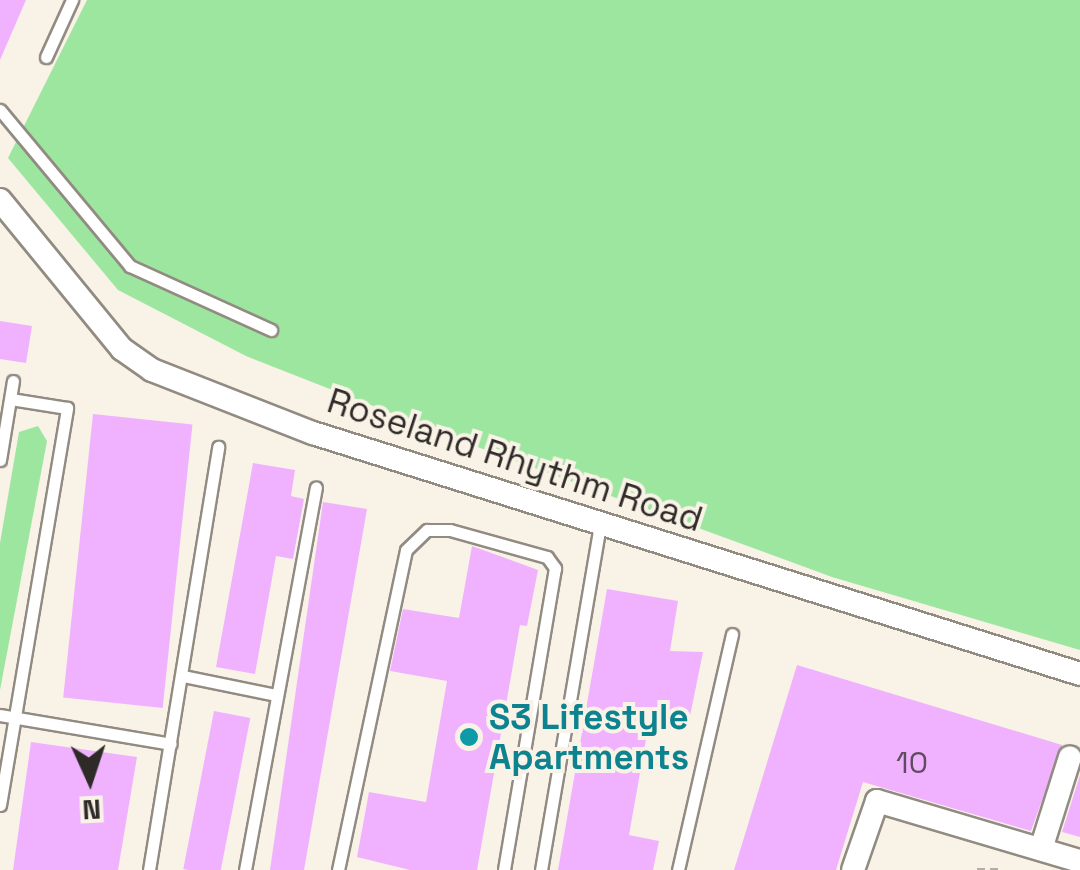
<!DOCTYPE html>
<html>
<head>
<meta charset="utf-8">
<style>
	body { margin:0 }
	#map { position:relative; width:1080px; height:870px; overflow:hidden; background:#f9f2e7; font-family:"Space Grotesk",sans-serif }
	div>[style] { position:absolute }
	.green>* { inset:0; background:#9ce6a0 }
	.building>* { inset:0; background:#f0b2ff; transform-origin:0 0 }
	.path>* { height:5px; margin-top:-2.5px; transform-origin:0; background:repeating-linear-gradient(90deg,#b4aea6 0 8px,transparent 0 13px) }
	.roads { filter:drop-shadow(2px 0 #918b82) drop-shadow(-2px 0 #918b82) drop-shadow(0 2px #918b82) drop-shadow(0 -2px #918b82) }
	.service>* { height:11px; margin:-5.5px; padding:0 5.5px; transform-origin:5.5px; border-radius:5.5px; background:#fff }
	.minor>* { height:22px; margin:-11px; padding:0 11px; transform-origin:11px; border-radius:11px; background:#fff }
	.dots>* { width:28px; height:28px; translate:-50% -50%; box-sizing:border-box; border:5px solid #f9f2e7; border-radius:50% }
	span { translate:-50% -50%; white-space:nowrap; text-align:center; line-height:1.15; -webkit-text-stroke:8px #f9f2e7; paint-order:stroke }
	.number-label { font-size:30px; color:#5e4c5d }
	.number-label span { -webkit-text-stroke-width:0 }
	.street-label { font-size:35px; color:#2d2a27 }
	.culture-label { font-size:35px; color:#0d838f; font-weight:700 }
	.left { translate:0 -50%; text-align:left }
	.north { position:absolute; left:40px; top:730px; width:100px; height:100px; -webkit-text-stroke:8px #f9f2e7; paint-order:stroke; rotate:177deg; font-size:28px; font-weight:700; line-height:40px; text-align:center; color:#2d2a27 }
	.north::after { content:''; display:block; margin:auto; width:35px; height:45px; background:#2d2a27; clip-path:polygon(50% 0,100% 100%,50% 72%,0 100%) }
</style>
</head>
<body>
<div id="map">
	<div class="green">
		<i style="clip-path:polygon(87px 0,1080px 0,1080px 650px,832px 577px,488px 451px,246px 356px,118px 290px,8px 158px)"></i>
		<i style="clip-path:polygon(38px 426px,47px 441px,0 690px,0 543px,19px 432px)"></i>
	</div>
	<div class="building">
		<i style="clip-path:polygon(0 0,26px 0,0 60px)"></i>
		<i style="clip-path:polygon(0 321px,32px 326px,26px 363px,0 359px)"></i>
		<i style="left:93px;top:414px;width:100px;height:285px;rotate:6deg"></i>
		<i style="clip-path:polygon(253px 463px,295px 470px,291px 496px,304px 499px,293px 559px,276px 556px,255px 674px,216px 667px)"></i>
		<i style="clip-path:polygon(323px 502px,367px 509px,304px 870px,270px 870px)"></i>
		<i style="clip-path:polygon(472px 546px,538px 570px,527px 626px,520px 625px,477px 870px,410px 870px,357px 857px,369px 792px,426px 802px,447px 681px,390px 671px,403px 609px,459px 618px)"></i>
		<i style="clip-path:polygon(607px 589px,678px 601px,670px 651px,703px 652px,688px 726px,648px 728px,629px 835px,659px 841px,653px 870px,558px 870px)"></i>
		<i style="clip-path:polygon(797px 665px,1062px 745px,1031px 831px,863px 782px,836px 870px,734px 870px)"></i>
		<i style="left:214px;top:711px;width:37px;height:161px;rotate:11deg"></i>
		<i style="clip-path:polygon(31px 742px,137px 757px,118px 870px,13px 870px)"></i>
		<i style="clip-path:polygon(1080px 775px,1080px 837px,1062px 832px)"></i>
	</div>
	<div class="path">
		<i style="left:977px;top:870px;width:26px"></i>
	</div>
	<div class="roads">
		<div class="service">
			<i style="left:46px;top:57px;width:63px;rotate:-65.5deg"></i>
			<i style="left:0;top:110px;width:203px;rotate:50.2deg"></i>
			<i style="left:130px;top:266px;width:155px;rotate:24.4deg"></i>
			<i style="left:0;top:460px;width:80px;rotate:-80.7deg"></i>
			<i style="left:183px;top:676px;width:95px;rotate:11.5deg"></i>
			<i style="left:0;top:715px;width:173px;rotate:9.6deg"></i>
			<i style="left:0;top:805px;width:403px;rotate:-80.4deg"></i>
			<i style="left:67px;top:408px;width:57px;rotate:-170.9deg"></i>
			<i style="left:149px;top:870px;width:429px;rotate:-80.7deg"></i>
			<i style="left:245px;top:870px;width:389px;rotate:-79.5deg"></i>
			<i style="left:338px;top:870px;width:327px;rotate:-78deg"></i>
			<i style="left:406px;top:550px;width:29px;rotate:-44deg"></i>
			<i style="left:427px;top:530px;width:23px"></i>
			<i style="left:450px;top:530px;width:101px;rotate:15.6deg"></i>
			<i style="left:547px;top:557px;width:14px;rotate:54deg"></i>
			<i style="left:555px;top:568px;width:306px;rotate:99.6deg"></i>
			<i style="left:541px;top:870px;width:351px;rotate:-80.3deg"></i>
			<i style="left:678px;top:870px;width:242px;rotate:-77.1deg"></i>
		</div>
		<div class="minor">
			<i style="left:0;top:200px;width:193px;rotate:50.7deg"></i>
			<i style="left:122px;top:349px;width:37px;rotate:35deg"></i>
			<i style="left:152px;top:370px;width:173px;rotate:21.4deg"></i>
			<i style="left:313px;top:433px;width:804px;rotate:17.44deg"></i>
			<i style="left:1041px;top:849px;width:96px;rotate:-72.5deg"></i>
			<i style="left:853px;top:870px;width:73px;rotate:-70.8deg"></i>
			<i style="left:877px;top:801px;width:212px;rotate:16.5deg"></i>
		</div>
	</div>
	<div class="dots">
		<i style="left:469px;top:737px;background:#0f9aa8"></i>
	</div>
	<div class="number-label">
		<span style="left:912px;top:763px">10</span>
	</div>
	<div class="street-label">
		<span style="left:515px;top:460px;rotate:18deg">Roseland Rhythm Road</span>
	</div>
	<div class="culture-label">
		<span class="left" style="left:489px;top:737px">S3 Lifestyle<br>Apartments</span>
	</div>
	<div class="north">N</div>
</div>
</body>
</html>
